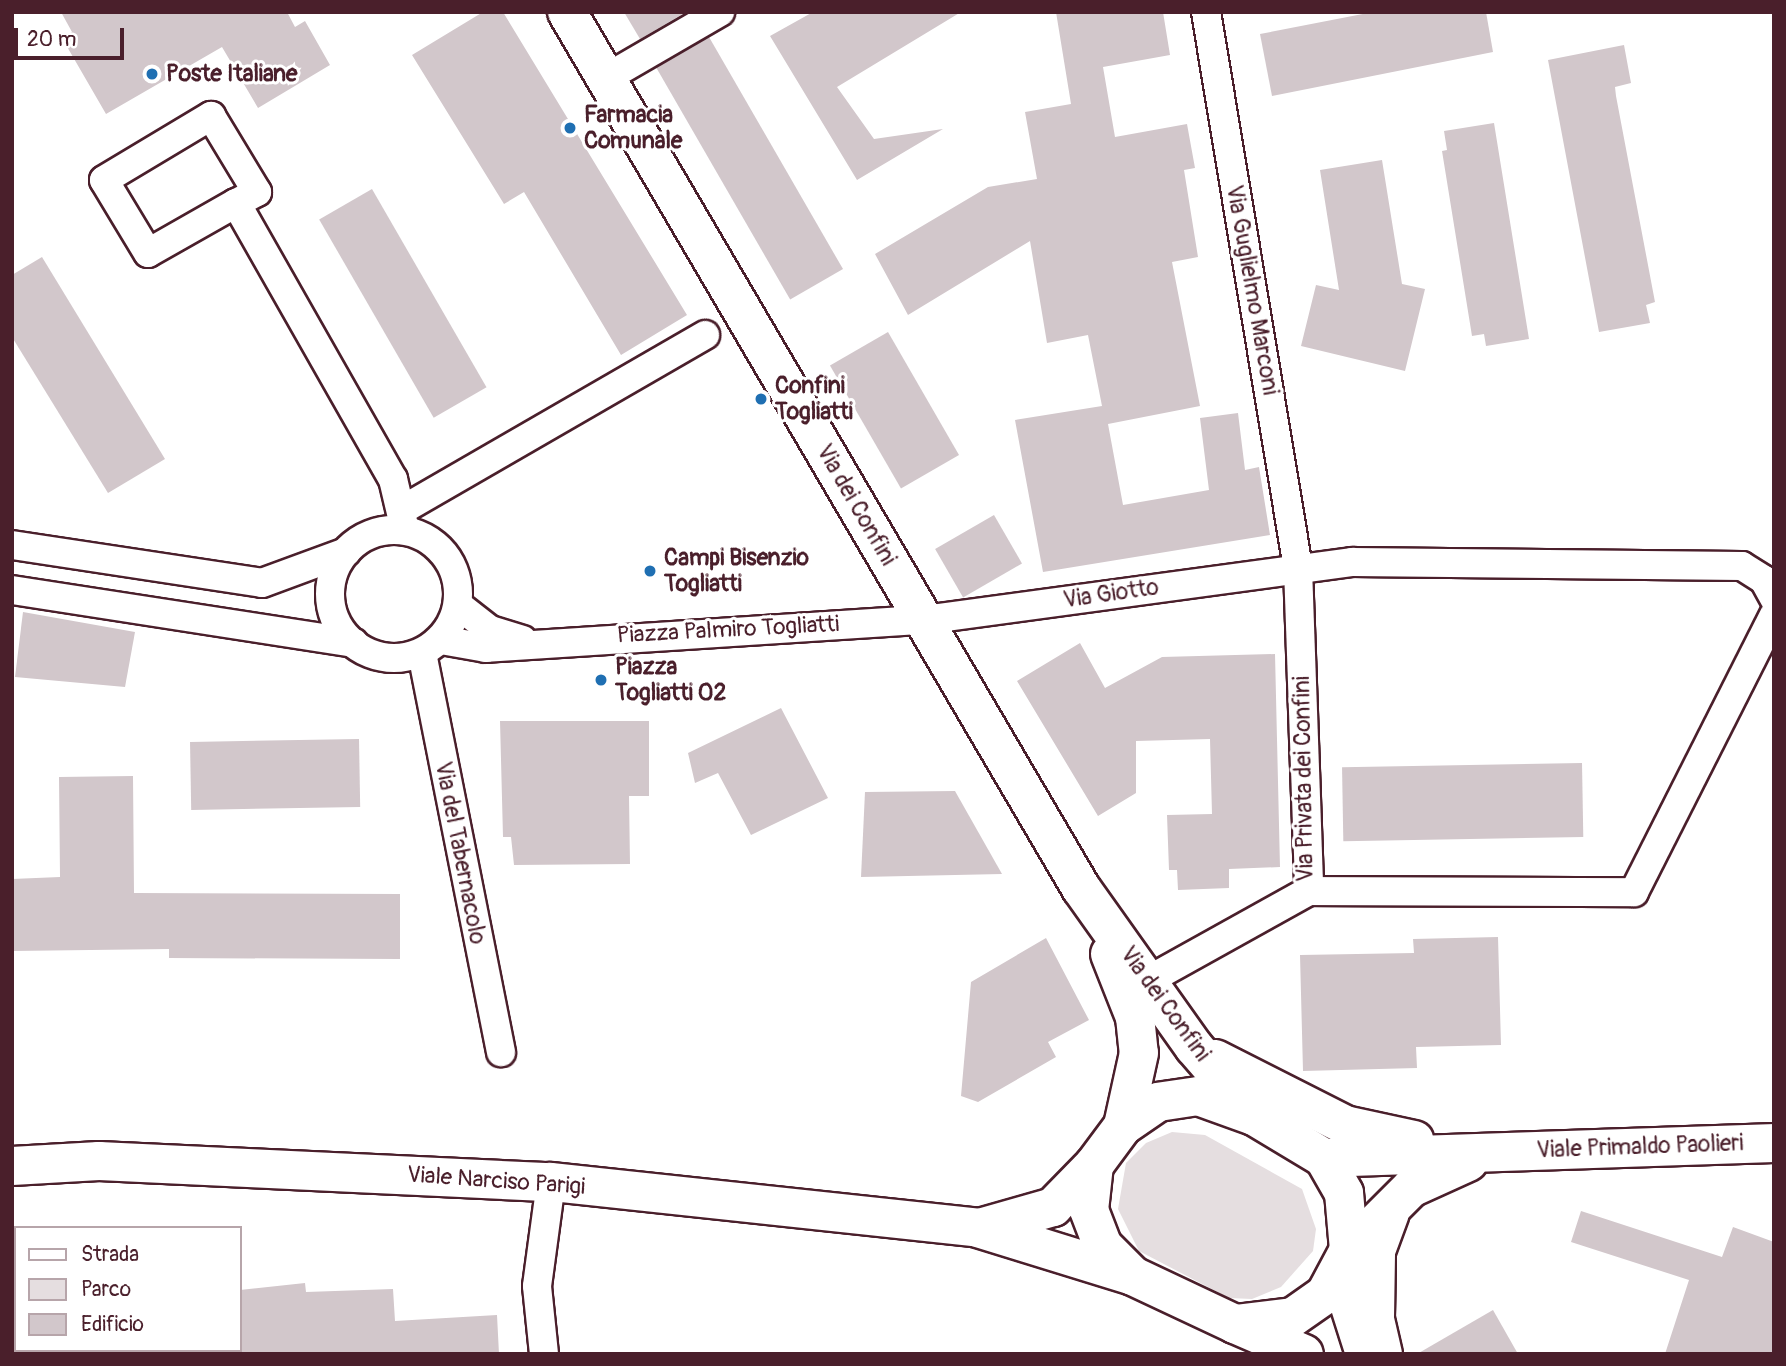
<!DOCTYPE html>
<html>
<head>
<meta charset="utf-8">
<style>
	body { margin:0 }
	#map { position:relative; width:1786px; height:1366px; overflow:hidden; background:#fff; font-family:Pangolin,sans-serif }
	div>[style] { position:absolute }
	.green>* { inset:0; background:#e5dee0 }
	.building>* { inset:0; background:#d2c7cb; transform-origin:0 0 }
	.roads { filter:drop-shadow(2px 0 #4a1f2b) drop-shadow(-2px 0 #4a1f2b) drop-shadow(0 2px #4a1f2b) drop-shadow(0 -2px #4a1f2b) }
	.street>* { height:28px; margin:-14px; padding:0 14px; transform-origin:14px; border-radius:14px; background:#fff }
	.street>.ring { margin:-14px; padding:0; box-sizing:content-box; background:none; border:28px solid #fff; border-radius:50% }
	.secondary>* { height:38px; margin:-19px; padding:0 19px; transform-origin:19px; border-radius:19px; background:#fff }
	.primary>* { height:38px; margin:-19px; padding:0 19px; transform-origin:19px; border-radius:19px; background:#fff }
	.dots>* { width:19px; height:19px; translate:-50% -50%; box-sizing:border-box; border:4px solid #fff; border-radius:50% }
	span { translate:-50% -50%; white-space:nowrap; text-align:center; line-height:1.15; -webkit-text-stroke:6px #fff; paint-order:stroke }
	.poi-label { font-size:23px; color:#4a1f2b; font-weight:700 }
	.left { translate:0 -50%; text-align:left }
	.street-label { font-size:23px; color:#4a1f2b }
	.frame { position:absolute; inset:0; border:14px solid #4a1f2b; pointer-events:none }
	.legend { position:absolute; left:14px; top:1226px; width:228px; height:126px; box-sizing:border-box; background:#fff; border:2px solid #b7a5aa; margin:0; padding:9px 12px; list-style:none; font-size:21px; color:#4a1f2b }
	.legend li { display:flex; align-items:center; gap:14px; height:35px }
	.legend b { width:35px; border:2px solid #b7a5aa }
	.scale { position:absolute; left:14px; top:28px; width:110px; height:32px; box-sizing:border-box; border:4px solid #4a1f2b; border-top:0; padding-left:9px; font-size:21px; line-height:24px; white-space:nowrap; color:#4a1f2b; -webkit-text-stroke:5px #fff; paint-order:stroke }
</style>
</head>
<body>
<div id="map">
	<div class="green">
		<i style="clip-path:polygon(1172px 1132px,1205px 1135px,1302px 1189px,1316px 1229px,1313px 1251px,1281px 1287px,1252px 1299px,1229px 1298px,1139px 1251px,1118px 1209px,1126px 1163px,1146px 1143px)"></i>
	</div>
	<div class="building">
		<i style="clip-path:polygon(61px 12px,287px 12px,295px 27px,305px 21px,330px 65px,258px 108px,222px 47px,106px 114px,62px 38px,72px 32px)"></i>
		<i style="clip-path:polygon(483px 12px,503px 12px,687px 315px,621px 355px,524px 192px,504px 204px,412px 55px)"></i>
		<i style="clip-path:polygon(624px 12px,686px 12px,640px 39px)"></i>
		<i style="clip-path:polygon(813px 12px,961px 12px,837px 87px,874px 139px,943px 129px,857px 180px,770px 36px)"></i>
		<i style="clip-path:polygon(1056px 12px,1163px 12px,1170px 55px,1103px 67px,1115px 137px,1187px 124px,1195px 168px,1184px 170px,1198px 257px,1172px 262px,1200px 406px,1108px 424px,1123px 505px,1209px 490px,1200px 418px,1238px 413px,1245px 470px,1259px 467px,1270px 535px,1043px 572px,1015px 420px,1102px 406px,1088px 335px,1047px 343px,1030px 241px,908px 315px,875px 254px,988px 187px,1037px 179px,1025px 112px,1071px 104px)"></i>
		<i style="clip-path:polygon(1373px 12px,1486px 12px,1493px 52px,1272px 96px,1260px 34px)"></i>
		<i style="left:709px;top:37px;width:268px;height:61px;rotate:60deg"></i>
		<i style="clip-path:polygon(1624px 45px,1631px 83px,1615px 87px,1616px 96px,1655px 302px,1646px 305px,1650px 323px,1599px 332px,1548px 60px)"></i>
		<i style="clip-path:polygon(1494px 123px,1529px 339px,1486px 346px,1484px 334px,1472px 336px,1442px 151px,1447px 150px,1444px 131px)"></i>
		<i style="clip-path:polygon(1382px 160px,1402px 284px,1425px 289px,1405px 371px,1301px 346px,1316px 285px,1339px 290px,1320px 170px)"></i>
		<i style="left:372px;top:189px;width:229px;height:61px;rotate:60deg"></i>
		<i style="clip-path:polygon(42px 257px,165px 459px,108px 493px,12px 337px,12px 275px)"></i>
		<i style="left:888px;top:332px;width:142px;height:67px;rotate:60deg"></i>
		<i style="left:994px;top:515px;width:56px;height:68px;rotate:60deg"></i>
		<i style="clip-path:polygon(23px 612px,135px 632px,125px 687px,15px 677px)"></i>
		<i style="clip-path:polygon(1080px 643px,1105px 688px,1162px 657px,1275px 654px,1280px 867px,1229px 869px,1229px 888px,1178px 890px,1177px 870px,1169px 870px,1167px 815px,1212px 814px,1210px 739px,1136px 741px,1136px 793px,1098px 816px,1017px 681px)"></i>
		<i style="clip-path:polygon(781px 708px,828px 798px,751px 835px,718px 773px,695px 783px,688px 753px)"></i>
		<i style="clip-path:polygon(500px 721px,649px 721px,649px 796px,629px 796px,630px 864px,514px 865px,511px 837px,503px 837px)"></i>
		<i style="left:359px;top:739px;width:68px;height:169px;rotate:89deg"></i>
		<i style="left:1582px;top:763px;width:74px;height:240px;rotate:89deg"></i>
		<i style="clip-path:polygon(133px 776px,134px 893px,400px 894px,400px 959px,169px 958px,169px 949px,12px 951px,12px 879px,60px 877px,59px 777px)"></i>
		<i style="clip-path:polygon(955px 791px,1002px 874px,861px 877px,865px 792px)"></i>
		<i style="clip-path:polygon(1498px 937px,1501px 1045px,1416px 1047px,1417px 1068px,1303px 1071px,1300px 955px,1414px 953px,1413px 939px)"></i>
		<i style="clip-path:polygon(1046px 938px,1089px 1020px,1048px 1042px,1056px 1057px,978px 1102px,961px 1096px,971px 982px)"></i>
		<i style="clip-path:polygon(1581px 1211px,1722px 1257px,1733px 1227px,1774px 1242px,1774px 1354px,1665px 1354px,1689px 1280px,1571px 1242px)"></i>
		<i style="clip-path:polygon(305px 1283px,306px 1292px,393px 1289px,395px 1321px,497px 1315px,499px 1354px,240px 1354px,240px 1290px)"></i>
		<i style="clip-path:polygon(1493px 1310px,1518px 1354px,1417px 1354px)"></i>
	</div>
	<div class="roads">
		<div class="street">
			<i style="left:1206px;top:12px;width:564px;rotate:80.6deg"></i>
			<i style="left:1298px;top:568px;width:323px;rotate:88deg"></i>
			<i style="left:606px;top:78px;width:132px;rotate:-30.1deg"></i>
			<i style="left:236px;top:203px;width:101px;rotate:150.4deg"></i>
			<i style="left:148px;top:253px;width:85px;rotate:-121.1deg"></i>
			<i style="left:104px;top:180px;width:125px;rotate:-30.9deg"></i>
			<i style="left:211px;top:116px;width:89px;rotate:58.8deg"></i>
			<i style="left:257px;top:192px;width:24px;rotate:152deg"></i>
			<i style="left:236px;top:203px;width:318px;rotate:60.4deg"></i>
			<i style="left:393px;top:479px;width:52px;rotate:76.8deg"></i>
			<i style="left:402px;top:510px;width:350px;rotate:-30deg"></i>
			<i class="ring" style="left:330px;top:530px;width:100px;height:100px"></i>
			<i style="left:12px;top:545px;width:253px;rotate:8.6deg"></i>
			<i style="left:262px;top:583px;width:90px;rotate:-20.3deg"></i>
			<i style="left:12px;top:590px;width:346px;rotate:8.8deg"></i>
			<i style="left:458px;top:605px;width:41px;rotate:38deg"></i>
			<i style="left:490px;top:630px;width:34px;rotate:17deg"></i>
			<i style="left:441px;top:640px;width:46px;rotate:10.1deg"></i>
			<i style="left:486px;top:648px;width:439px;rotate:-3.7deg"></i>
			<i style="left:924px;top:620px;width:432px;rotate:-7.7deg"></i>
			<i style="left:1352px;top:562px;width:390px;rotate:0.6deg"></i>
			<i style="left:1742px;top:566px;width:26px;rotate:32deg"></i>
			<i style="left:1764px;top:580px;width:21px;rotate:61deg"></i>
			<i style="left:422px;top:653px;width:407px;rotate:78.8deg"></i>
			<i style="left:1147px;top:981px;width:185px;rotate:-29.1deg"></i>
			<i style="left:1309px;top:891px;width:325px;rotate:0.2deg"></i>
			<i style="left:1634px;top:892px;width:310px;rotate:-63.2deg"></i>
			<i style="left:544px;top:1354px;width:68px;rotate:-95.9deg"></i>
			<i style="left:537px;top:1286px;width:105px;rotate:-82.3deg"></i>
		</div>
		<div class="secondary">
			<i style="left:567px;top:12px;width:1016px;rotate:59.6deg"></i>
			<i style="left:1081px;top:888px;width:195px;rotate:54.6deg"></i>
			<i style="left:1194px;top:1047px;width:91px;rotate:49deg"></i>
			<i style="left:1110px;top:954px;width:68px;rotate:68.4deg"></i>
			<i style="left:1135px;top:1017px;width:36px;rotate:84deg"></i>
			<i style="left:1139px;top:1053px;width:75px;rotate:102.4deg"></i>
			<i style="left:1215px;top:1059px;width:146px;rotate:26.9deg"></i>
			<i style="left:1345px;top:1125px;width:71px;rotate:12.3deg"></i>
			<i style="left:1324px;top:1158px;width:450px;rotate:-1.9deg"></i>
			<i style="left:1349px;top:1250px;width:88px;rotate:-45deg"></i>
			<i style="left:1411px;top:1188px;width:63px;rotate:-24.5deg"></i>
			<i style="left:1383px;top:1354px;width:37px;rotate:-103deg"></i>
			<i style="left:1375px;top:1318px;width:67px;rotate:-89.1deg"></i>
			<i style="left:1376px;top:1251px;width:40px;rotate:-69.8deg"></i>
		</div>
		<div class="primary">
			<i style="left:12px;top:1166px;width:87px;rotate:-3.3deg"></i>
			<i style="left:99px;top:1161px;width:452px;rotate:2.7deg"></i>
			<i style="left:551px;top:1182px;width:429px;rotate:6.1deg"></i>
			<i style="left:978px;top:1228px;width:162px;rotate:17.2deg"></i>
			<i style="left:983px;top:1227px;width:73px;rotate:-15.9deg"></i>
			<i style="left:1053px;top:1207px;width:59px;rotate:-45.7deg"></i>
			<i style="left:1339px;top:1272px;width:86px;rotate:72.4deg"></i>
			<i style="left:1235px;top:1324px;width:58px;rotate:-6.9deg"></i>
			<i style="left:1293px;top:1317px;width:39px;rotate:-35deg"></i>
			<i style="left:1325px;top:1295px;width:51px;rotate:-61.9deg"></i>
			<i style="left:1349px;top:1250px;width:57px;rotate:-95deg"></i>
			<i style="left:1344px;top:1193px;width:40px;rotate:-119.7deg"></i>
			<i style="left:1324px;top:1158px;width:82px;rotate:-149deg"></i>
			<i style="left:1254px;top:1116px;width:59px;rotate:-160.3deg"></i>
			<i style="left:1198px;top:1096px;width:40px;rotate:171.5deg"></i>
			<i style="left:1158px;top:1102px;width:42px;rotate:145.6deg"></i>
			<i style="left:1123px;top:1126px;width:49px;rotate:126.6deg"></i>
			<i style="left:1094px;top:1165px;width:45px;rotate:96.3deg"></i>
			<i style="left:1089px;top:1210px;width:39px;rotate:69deg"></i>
			<i style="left:1103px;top:1246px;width:42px;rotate:45deg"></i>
			<i style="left:1133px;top:1276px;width:113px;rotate:25.2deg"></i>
			<i style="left:1235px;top:1324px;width:75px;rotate:23.5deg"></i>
		</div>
	</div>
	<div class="dots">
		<i style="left:152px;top:74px;background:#1f6fb2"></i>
		<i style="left:570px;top:128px;background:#1f6fb2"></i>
		<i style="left:761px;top:399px;background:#1f6fb2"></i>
		<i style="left:650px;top:571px;background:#1f6fb2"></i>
		<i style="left:601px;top:680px;background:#1f6fb2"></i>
	</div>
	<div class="poi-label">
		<span class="left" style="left:166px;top:74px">Poste Italiane</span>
		<span class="left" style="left:584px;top:128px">Farmacia<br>Comunale</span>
		<span class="left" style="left:775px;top:399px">Confini<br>Togliatti</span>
		<span class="left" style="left:664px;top:571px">Campi Bisenzio<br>Togliatti</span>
		<span class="left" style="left:615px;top:680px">Piazza<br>Togliatti 02</span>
	</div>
	<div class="street-label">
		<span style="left:1252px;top:290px;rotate:80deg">Via Guglielmo Marconi</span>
		<span style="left:856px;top:505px;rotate:60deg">Via dei Confini</span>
		<span style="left:1111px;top:594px;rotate:-8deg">Via Giotto</span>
		<span style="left:728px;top:630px;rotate:-3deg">Piazza Palmiro Togliatti</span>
		<span style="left:1304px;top:779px;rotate:-91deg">Via Privata dei Confini</span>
		<span style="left:460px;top:853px;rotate:79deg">Via del Tabernacolo</span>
		<span style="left:1165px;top:1004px;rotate:54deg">Via dei Confini</span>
		<span style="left:1640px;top:1147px;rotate:-2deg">Viale Primaldo Paolieri</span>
		<span style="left:496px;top:1181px;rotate:4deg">Viale Narciso Parigi</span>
	</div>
	<div class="frame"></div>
	<ul class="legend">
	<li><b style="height:9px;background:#fff"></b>Strada</li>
	<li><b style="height:19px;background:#e5dee0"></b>Parco</li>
	<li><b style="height:19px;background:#d2c7cb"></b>Edificio</li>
	</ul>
	<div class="scale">20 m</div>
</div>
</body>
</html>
